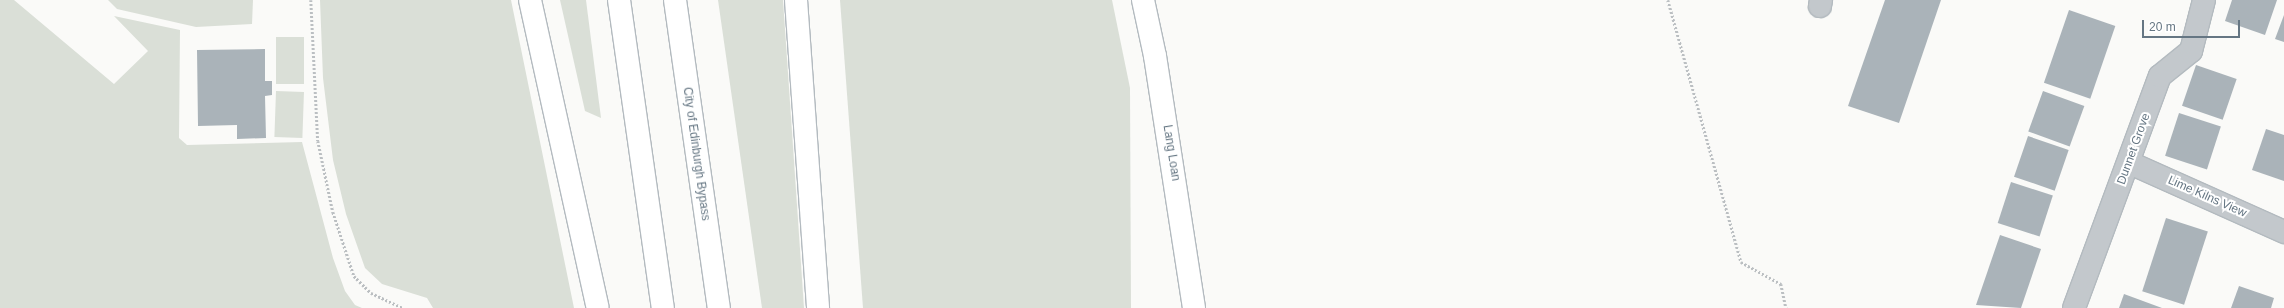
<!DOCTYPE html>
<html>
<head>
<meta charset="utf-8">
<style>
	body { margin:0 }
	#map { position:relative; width:2284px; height:308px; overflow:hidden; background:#fafaf8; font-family:Arial,sans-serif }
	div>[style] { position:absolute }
	.green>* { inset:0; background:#dadfd7; transform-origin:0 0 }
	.building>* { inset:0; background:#aab3b9; transform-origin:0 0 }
	.path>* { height:2.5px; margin-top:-1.25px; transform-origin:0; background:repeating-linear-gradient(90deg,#bbbfc2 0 2px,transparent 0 4px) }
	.roads { filter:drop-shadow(1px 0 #b3babf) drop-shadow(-1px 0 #b3babf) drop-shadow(0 1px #b3babf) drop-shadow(0 -1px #b3babf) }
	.street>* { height:22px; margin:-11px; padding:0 11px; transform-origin:11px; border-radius:11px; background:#c3c8cc }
	.secondary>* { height:22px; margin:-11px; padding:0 11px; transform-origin:11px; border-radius:11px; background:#fff }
	.highway>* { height:22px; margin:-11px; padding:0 11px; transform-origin:11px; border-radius:11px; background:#fff }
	span { translate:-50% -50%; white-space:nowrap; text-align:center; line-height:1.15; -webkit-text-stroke:4px #fff; paint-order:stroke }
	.street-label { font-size:12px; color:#657683 }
	.scale { position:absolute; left:2142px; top:20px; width:98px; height:18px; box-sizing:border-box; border:2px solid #657683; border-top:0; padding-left:5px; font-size:12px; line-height:14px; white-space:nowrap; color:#657683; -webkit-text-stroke:3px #fff; paint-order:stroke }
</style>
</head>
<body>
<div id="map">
	<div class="green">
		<i style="clip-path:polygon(0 0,14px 0,114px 84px,148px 51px,114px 16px,180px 30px,179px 138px,187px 145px,302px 142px,333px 258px,345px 291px,355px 305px,362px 308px,0 308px)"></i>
		<i style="clip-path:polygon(108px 0,253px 0,252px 24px,196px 27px,117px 9px)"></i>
		<i style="clip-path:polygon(320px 0,511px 0,574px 308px,433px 308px,427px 298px,382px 284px,365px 268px,346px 214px,333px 160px,323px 78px)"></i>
		<i style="clip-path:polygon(560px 0,586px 0,601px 118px,585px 111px)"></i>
		<i style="clip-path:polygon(718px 0,783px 0,804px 308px,762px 308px)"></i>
		<i style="clip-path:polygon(840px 0,1112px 0,1130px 88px,1131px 308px,863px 308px)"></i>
		<i style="left:276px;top:37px;width:28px;height:47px"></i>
		<i style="left:276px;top:91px;width:28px;height:46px;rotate:2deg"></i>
	</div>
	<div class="building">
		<i style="clip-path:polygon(1885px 0,1941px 0,1899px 123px,1848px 106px)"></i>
		<i style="clip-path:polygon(2232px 0,2277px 0,2265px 35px,2225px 21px)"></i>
		<i style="left:2069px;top:10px;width:49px;height:77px;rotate:19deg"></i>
		<i style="clip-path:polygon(2284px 15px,2284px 42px,2275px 39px)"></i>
		<i style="clip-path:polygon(265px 49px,265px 81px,272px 81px,272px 95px,265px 96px,266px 138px,237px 139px,237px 125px,198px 126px,197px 50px)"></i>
		<i style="left:2196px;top:65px;width:43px;height:43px;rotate:19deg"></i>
		<i style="left:2043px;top:91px;width:44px;height:43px;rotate:20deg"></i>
		<i style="left:2179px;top:113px;width:44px;height:45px;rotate:18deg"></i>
		<i style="clip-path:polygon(2266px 129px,2284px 135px,2284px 181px,2252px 170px)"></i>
		<i style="left:2028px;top:136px;width:43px;height:43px;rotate:19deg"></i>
		<i style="left:2011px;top:182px;width:44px;height:43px;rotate:18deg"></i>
		<i style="left:2166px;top:218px;width:44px;height:77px;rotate:18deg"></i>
		<i style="clip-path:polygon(2000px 235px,2041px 249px,2021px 308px,1976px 305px)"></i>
		<i style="clip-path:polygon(2239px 286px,2274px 298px,2271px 308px,2231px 308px)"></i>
		<i style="clip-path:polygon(2124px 294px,2162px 308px,2119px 308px)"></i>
	</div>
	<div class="path">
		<i style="left:311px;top:0;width:141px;rotate:87.2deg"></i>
		<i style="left:318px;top:141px;width:73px;rotate:78.1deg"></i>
		<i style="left:333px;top:212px;width:67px;rotate:71.8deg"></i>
		<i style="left:354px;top:276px;width:24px;rotate:45deg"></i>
		<i style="left:371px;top:293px;width:35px;rotate:25deg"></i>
		<i style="left:1668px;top:0;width:272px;rotate:74.4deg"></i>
		<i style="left:1741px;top:262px;width:46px;rotate:28.8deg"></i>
		<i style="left:1781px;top:284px;width:25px;rotate:78deg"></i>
	</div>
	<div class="roads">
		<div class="street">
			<i style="left:1820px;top:6px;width:6px;rotate:-81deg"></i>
			<i style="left:2130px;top:163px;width:169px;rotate:24.1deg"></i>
			<i style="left:2074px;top:308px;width:247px;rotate:-69.7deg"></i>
			<i style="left:2160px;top:76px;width:40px;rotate:-39deg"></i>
			<i style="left:2191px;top:51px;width:53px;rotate:-75.7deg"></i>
		</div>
		<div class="secondary">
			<i style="left:1143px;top:0;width:57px;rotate:77.9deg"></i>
			<i style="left:1155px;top:56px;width:255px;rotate:81.2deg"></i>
		</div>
		<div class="highway">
			<i style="left:530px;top:0;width:315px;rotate:77.6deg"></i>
			<i style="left:619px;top:0;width:311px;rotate:81.9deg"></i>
			<i style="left:675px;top:0;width:311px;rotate:81.9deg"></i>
			<i style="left:796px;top:0;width:309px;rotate:85.9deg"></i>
		</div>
	</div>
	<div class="street-label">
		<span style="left:2134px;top:149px;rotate:-70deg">Dunnet Grove</span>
		<span style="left:1171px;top:153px;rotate:81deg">Lang Loan</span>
		<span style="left:696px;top:154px;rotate:82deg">City of Edinburgh Bypass</span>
		<span style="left:2207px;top:197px;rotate:24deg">Lime Kilns View</span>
	</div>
	<div class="scale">20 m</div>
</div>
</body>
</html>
